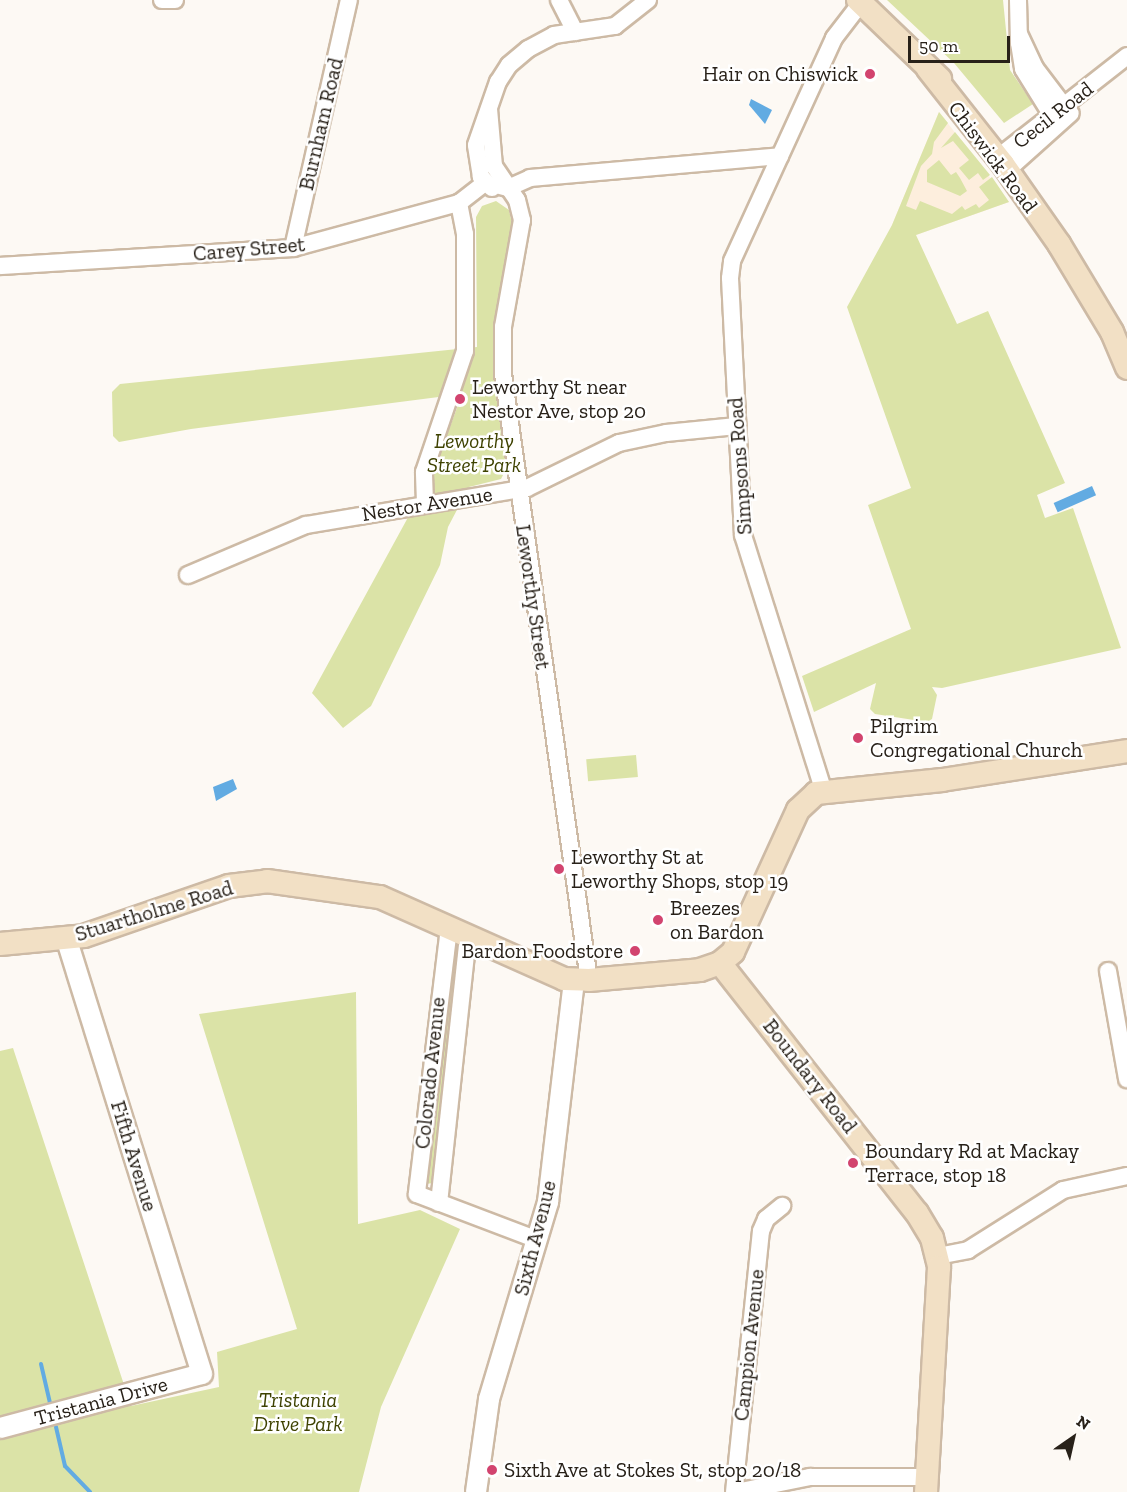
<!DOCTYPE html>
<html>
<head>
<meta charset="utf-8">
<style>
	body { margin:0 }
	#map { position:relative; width:1127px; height:1492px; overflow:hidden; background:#fdf9f4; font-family:"Zilla Slab",serif }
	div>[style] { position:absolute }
	.built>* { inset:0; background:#fdeedd }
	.green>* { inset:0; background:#dbe3a7; transform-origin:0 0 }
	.water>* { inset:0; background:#62abe2; transform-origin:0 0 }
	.stream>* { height:4px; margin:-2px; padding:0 2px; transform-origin:2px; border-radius:2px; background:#62abe2 }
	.roads { filter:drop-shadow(2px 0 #cdbaa5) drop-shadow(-2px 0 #cdbaa5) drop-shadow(0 2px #cdbaa5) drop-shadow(0 -2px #cdbaa5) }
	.minor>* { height:16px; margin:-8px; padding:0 8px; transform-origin:8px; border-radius:8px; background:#fff }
	.tertiary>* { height:20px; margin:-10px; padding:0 10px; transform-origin:10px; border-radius:10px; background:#fff }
	.secondary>* { height:22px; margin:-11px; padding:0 11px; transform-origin:11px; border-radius:11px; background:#f2e0c5 }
	.dots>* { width:16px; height:16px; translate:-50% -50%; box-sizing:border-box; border:3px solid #fff; border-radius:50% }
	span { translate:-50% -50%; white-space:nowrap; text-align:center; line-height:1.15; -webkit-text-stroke:5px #fff; paint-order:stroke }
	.poi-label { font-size:21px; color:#282119 }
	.right { translate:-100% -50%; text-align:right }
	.left { translate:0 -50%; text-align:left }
	.street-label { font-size:21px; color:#282119 }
	.park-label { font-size:21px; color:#3e4200; font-style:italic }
	.north { position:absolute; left:1043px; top:1408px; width:60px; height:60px; -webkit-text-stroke:4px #fff; paint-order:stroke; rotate:34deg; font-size:16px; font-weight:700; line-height:24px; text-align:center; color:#282119 }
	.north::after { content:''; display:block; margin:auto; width:21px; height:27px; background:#282119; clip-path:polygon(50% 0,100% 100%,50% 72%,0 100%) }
	.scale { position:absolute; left:908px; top:36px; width:102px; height:27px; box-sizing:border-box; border:3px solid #282119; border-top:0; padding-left:8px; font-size:18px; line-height:21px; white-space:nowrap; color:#282119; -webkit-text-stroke:4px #fff; paint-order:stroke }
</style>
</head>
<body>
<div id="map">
	<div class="built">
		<i style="clip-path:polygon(939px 112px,1009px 202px,916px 235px,892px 225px)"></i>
	</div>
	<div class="green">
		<i style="clip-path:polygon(887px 0,1003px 0,1010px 70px,1033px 104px,1004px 123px,954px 63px)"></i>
		<i style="clip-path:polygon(939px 112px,948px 123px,934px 142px,932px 154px,921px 166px,906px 206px,916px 210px,920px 201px,952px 214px,962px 206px,965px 210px,976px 204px,979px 208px,989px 200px,979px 187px,992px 177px,1009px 202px,916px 235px,957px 324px,988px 311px,1065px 483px,1037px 495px,1045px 518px,1073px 508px,1121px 648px,942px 688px,932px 687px,937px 695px,932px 719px,927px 722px,875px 714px,870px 709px,876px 683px,814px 712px,802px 676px,911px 629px,868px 505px,911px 488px,847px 307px,892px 225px)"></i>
		<i style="clip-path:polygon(955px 132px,990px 175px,983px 180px,978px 173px,969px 180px,959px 168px,969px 160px,953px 141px,941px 148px)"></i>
		<i style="clip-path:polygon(939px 160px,951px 175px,956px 172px,960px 178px,967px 191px,960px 196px,927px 182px,927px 170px)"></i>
		<i style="clip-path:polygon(496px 201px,509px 210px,513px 228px,495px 340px,506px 469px,501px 479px,469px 487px,448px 527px,440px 565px,371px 706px,343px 728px,312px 693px,435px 468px,462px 394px,191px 429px,119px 442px,113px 436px,112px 392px,120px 384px,477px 347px,476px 217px,482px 206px)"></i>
		<i style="left:636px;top:755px;width:22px;height:50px;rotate:85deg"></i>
		<i style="clip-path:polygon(456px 952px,459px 954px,440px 1183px,418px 1184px,452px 953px)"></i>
		<i style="clip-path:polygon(356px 992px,358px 1224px,420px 1210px,460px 1229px,381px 1407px,359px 1492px,0 1492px,0 1051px,13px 1048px,131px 1406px,219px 1387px,217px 1352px,297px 1329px,199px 1014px)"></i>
	</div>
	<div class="water">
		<i style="clip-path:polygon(751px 99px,772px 110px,765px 124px,749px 105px)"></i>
		<i style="left:1092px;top:486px;width:10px;height:42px;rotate:66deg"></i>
		<i style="clip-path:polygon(233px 779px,237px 789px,216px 801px,213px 787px)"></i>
	</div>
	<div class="stream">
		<i style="left:41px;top:1364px;width:40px;rotate:77deg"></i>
		<i style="left:56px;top:1427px;width:40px;rotate:77deg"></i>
		<i style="left:65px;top:1466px;width:36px;rotate:46deg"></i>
	</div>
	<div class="roads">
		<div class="minor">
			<i style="left:162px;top:0;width:13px"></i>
			<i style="left:559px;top:0;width:36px;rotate:63deg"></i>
			<i style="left:1018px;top:0;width:43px;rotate:88.7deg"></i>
			<i style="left:1019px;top:43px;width:26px;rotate:81deg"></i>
			<i style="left:1023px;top:69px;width:53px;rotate:58.1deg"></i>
			<i style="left:1051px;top:114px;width:13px;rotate:23deg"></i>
			<i style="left:1063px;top:119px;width:13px;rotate:-86deg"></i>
			<i style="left:1064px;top:106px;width:48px;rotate:-127.3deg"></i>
			<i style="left:1035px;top:68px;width:38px;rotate:-115deg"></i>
			<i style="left:489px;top:109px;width:57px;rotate:85deg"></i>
			<i style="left:494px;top:166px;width:41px;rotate:55.9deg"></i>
			<i style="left:517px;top:200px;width:21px;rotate:76deg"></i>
			<i style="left:522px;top:220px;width:109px;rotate:100.1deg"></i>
			<i style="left:503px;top:327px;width:47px;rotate:90deg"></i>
			<i style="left:503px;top:374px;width:612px;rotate:81.92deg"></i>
			<i style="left:1006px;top:151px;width:154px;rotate:-38.1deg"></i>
			<i style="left:1014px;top:164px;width:76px;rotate:-41.8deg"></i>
			<i style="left:500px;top:186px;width:8px;rotate:14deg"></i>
			<i style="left:508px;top:188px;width:24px;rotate:-24deg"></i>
			<i style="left:530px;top:178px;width:251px;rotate:-5deg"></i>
			<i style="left:492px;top:188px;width:16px;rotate:-135deg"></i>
			<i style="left:481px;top:177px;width:32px;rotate:-99deg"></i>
			<i style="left:476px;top:145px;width:67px;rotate:-70.8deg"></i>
			<i style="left:498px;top:82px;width:20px;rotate:-57deg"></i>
			<i style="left:509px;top:65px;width:25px;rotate:-40deg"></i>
			<i style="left:528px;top:49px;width:30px;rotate:-28deg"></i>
			<i style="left:554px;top:35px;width:62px;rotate:-8.4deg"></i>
			<i style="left:615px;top:26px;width:42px;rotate:-38.2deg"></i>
			<i style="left:293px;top:248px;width:254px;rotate:-77.3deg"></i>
			<i style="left:0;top:266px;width:294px;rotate:-3.5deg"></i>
			<i style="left:293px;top:248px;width:172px;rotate:-15.2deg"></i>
			<i style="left:459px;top:203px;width:33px;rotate:-38deg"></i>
			<i style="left:425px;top:503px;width:31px;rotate:-92deg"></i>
			<i style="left:424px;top:472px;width:128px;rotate:-71.3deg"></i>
			<i style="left:465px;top:351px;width:117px;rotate:-90deg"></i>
			<i style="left:465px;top:234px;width:32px;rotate:-101deg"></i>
			<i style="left:188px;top:575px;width:128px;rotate:-23deg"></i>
			<i style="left:306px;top:525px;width:224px;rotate:-9.5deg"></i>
			<i style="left:527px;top:488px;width:102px;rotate:-26.1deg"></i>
			<i style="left:619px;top:443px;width:48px;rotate:-12deg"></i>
			<i style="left:666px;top:433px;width:71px;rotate:-5.6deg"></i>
			<i style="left:824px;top:792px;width:269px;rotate:-107.5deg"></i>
			<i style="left:743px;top:535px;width:257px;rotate:-92.9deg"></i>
			<i style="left:730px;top:278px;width:17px;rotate:-83deg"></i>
			<i style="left:732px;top:261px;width:245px;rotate:-65.4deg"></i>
			<i style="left:834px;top:38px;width:44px;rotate:-52.4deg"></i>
			<i style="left:449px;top:928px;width:268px;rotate:96.9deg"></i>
			<i style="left:417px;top:1194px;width:129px;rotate:20.8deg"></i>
			<i style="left:1108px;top:971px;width:110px;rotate:80deg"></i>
			<i style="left:439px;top:1203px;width:268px;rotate:-83.8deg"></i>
			<i style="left:938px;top:1256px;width:31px;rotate:-11deg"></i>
			<i style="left:968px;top:1250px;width:112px;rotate:-32.3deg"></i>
			<i style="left:1063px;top:1190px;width:66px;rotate:-12.3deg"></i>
			<i style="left:734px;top:1492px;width:262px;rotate:-84.1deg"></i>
			<i style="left:761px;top:1231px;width:13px;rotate:-67deg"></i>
			<i style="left:766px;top:1219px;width:21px;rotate:-39deg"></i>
			<i style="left:736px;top:1492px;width:76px;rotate:-11.5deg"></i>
			<i style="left:810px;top:1477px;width:116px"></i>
		</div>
		<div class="tertiary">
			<i style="left:0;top:1428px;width:209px;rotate:-15deg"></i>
			<i style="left:202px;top:1374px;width:457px;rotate:-107.3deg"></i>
			<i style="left:476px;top:1492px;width:94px;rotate:-82deg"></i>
			<i style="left:489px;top:1399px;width:206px;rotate:-73.3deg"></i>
			<i style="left:548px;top:1202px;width:224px;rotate:-83.3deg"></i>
		</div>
		<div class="secondary">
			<i style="left:858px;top:0;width:114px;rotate:43.9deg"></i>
			<i style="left:928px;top:69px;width:121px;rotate:51.7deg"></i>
			<i style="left:1003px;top:164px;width:98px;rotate:55deg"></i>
			<i style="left:1059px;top:244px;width:103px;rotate:58.9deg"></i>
			<i style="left:1112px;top:332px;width:39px;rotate:67deg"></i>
			<i style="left:0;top:944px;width:84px;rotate:-5.4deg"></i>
			<i style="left:84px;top:936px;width:153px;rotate:-19deg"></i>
			<i style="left:229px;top:886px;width:38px;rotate:-7deg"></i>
			<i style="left:267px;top:881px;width:114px;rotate:8.1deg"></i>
			<i style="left:380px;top:897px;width:201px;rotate:24deg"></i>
			<i style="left:564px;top:979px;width:25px;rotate:2deg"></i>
			<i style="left:589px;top:980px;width:111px;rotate:-5.1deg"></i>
			<i style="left:700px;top:970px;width:21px;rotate:-19deg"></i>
			<i style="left:720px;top:963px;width:17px;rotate:-40deg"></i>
			<i style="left:733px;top:952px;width:156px;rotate:-65.4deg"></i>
			<i style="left:798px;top:810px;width:25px;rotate:-43deg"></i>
			<i style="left:816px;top:793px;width:127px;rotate:-5.9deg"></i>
			<i style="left:942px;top:780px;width:187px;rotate:-8.9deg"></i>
			<i style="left:720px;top:963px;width:318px;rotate:51.8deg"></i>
			<i style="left:917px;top:1213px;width:29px;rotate:59deg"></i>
			<i style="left:932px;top:1238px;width:30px;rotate:76deg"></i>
			<i style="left:939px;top:1267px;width:225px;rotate:93.3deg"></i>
		</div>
	</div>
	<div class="dots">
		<i style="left:870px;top:74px;background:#d2446f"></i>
		<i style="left:460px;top:399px;background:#d2446f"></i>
		<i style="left:858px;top:738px;background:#d2446f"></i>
		<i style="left:559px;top:869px;background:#d2446f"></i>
		<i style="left:658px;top:920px;background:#d2446f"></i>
		<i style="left:635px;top:951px;background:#d2446f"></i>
		<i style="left:853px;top:1163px;background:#d2446f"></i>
		<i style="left:492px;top:1470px;background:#d2446f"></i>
	</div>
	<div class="poi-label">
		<span class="right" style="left:858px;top:74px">Hair on Chiswick</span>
		<span class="left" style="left:472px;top:399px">Leworthy St near<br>Nestor Ave, stop 20</span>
		<span class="left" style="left:870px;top:738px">Pilgrim<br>Congregational Church</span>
		<span class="left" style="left:571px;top:869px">Leworthy St at<br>Leworthy Shops, stop 19</span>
		<span class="left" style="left:670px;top:920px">Breezes<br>on Bardon</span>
		<span class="right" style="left:623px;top:951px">Bardon Foodstore</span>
		<span class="left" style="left:865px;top:1163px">Boundary Rd at Mackay<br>Terrace, stop 18</span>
		<span class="left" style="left:504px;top:1470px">Sixth Ave at Stokes St, stop 20/18</span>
	</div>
	<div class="street-label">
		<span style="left:1053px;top:115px;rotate:-38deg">Cecil Road</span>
		<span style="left:321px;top:124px;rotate:-77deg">Burnham Road</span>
		<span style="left:993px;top:157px;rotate:53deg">Chiswick Road</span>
		<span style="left:249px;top:249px;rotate:-5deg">Carey Street</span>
		<span style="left:740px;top:466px;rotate:-94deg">Simpsons Road</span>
		<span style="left:427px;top:504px;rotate:-9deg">Nestor Avenue</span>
		<span style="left:533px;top:597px;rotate:82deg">Leworthy Street</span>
		<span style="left:154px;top:911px;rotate:-17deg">Stuartholme Road</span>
		<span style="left:430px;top:1073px;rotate:-84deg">Colorado Avenue</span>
		<span style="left:810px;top:1076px;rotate:52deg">Boundary Road</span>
		<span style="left:134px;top:1156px;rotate:73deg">Fifth Avenue</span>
		<span style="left:535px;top:1238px;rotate:-76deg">Sixth Avenue</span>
		<span style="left:749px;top:1345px;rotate:-84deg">Campion Avenue</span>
		<span style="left:101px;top:1401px;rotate:-15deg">Tristania Drive</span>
	</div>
	<div class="park-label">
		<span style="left:474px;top:453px">Leworthy<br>Street Park</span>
		<span style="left:298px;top:1412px">Tristania<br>Drive Park</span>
	</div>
	<div class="north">N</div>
	<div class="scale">50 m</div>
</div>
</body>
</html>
